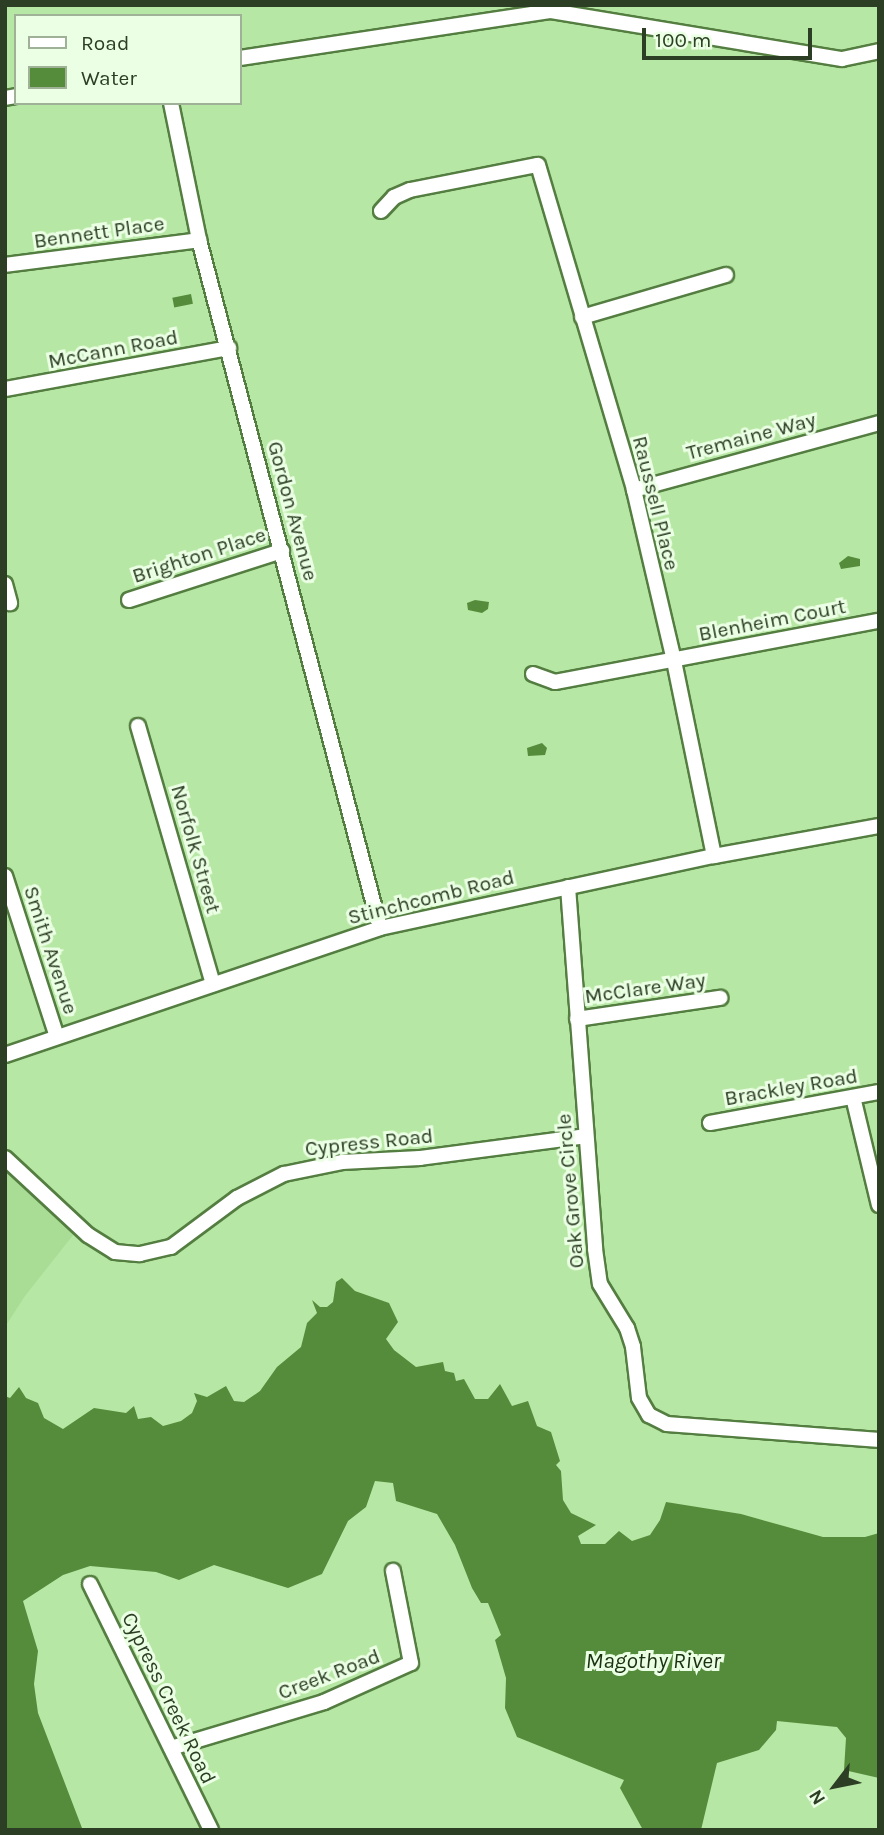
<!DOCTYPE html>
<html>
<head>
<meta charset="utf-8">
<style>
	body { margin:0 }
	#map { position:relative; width:884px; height:1835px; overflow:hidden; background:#b7e7a4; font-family:Karla,sans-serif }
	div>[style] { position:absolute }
	.built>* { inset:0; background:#a9dd95 }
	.water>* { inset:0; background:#558c3b; transform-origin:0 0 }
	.roads { filter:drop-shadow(2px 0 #547e41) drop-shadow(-2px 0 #547e41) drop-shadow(0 2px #547e41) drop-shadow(0 -2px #547e41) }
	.minor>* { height:14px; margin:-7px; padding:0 7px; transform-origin:7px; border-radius:7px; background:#fff }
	span { translate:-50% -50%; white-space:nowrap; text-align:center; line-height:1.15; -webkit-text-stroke:6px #ebffe4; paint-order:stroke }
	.street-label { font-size:21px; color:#2c3f24 }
	.water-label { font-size:23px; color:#1b3211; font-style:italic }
	.frame { position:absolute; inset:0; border:7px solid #2c3f24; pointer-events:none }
	.legend { position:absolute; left:14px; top:14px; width:228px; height:91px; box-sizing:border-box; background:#ebffe4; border:2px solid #9fb297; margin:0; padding:9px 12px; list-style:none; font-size:21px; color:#2c3f24 }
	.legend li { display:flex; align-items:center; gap:14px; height:35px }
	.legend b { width:35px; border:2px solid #9fb297 }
	.north { position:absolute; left:800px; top:1751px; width:70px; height:70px; -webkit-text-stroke:5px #ebffe4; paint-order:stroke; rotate:238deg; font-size:19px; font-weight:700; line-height:28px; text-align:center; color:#2c3f24 }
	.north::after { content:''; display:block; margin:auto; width:24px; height:32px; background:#2c3f24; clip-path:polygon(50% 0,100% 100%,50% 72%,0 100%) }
	.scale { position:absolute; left:642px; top:28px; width:170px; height:32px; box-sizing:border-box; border:4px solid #2c3f24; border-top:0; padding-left:9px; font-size:21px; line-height:24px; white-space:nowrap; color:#2c3f24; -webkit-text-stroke:5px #ebffe4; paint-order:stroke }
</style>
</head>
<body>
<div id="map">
	<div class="built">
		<i style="clip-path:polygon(5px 1165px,74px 1234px,25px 1296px,5px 1327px)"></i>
	</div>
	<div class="water">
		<i style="left:191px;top:294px;width:10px;height:19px;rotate:79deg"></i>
		<i style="clip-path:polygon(848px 556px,860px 559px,860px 566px,841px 569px,839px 563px)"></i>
		<i style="clip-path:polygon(475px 600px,489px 602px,488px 609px,482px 613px,468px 610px,467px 603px)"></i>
		<i style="clip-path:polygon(542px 743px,547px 748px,545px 755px,528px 756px,527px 748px)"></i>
		<i style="clip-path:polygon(342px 1278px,355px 1291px,389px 1303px,398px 1322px,386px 1339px,394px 1350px,416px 1367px,443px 1362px,445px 1371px,454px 1373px,456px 1381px,464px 1379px,475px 1399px,488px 1399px,500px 1384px,512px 1406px,528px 1401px,537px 1426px,551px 1432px,560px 1461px,556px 1465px,561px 1471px,563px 1500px,571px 1513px,596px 1525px,578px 1536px,581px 1544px,605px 1544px,619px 1531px,632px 1541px,650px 1535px,660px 1520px,666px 1502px,741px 1514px,823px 1537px,865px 1537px,879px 1533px,879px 1778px,844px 1770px,846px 1738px,837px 1727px,777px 1721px,776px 1730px,759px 1750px,717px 1763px,701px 1830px,643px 1830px,620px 1788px,624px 1780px,517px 1737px,505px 1708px,506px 1678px,495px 1640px,501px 1635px,488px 1603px,481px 1603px,472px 1588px,455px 1545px,437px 1514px,396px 1501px,393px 1483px,375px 1481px,366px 1507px,348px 1521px,322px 1574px,288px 1588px,214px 1565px,179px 1580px,156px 1572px,90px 1566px,63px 1575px,23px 1601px,38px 1651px,34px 1684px,38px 1713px,82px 1828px,5px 1830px,5px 1396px,10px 1398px,19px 1387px,26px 1398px,38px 1403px,44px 1418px,63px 1429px,94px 1408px,126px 1413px,134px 1406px,138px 1419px,151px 1417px,163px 1426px,181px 1421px,192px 1413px,197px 1401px,194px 1393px,207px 1397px,226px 1386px,234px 1401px,244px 1402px,260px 1391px,277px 1367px,301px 1347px,307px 1323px,317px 1313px,312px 1300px,320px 1307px,327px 1307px,333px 1302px,336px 1282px)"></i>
	</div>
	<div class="roads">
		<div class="minor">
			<i style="left:240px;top:58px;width:315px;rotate:-8.6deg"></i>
			<i style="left:551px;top:11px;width:295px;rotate:9.4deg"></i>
			<i style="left:842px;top:59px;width:38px;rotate:-12deg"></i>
			<i style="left:5px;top:98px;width:11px;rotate:-10deg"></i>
			<i style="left:171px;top:103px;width:140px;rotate:78.4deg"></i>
			<i style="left:199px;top:240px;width:711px;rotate:75.26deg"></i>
			<i style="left:381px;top:211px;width:19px;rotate:-47deg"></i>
			<i style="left:394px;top:197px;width:17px;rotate:-24deg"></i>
			<i style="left:410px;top:190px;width:130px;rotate:-11.1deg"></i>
			<i style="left:538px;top:165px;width:339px;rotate:73.5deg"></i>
			<i style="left:634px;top:490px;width:176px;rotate:76.8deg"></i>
			<i style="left:674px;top:661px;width:199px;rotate:78.4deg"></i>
			<i style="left:5px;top:265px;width:196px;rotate:-7.3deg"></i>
			<i style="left:582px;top:317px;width:150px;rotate:-16.3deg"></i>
			<i style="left:5px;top:389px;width:228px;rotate:-10.4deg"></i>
			<i style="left:634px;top:490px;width:254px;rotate:-15.3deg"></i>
			<i style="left:5px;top:584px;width:20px;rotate:75deg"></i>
			<i style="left:129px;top:600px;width:161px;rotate:-17.8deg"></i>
			<i style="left:533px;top:674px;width:23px;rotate:20deg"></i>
			<i style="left:555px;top:682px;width:330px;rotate:-10.7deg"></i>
			<i style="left:138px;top:726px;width:269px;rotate:73.8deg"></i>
			<i style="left:5px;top:876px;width:169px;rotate:72.1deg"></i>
			<i style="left:568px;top:887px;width:363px;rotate:85.7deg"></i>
			<i style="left:595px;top:1249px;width:35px;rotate:82deg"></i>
			<i style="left:600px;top:1284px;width:52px;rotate:58.5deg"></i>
			<i style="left:627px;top:1328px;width:20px;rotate:72deg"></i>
			<i style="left:633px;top:1347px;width:51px;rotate:83.3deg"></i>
			<i style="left:639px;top:1398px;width:20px;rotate:60deg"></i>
			<i style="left:649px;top:1415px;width:20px;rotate:27deg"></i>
			<i style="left:667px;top:1424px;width:213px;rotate:4.3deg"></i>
			<i style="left:577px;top:1019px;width:145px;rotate:-8.4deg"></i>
			<i style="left:5px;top:1055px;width:396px;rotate:-18.7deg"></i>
			<i style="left:380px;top:928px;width:342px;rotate:-12.2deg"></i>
			<i style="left:714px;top:856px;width:168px;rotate:-10.3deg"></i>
			<i style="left:853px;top:1097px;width:111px;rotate:76.5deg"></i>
			<i style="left:710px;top:1123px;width:172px;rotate:-10.4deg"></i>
			<i style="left:5px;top:1158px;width:113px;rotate:42.9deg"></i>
			<i style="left:88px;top:1235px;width:32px;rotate:32deg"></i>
			<i style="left:115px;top:1252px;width:25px;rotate:5deg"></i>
			<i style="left:140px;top:1254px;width:32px;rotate:-13deg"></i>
			<i style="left:171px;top:1247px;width:82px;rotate:-36.6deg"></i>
			<i style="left:237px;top:1198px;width:53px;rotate:-27.1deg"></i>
			<i style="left:284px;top:1174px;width:59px;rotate:-11.7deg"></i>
			<i style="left:342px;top:1162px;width:78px;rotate:-2.9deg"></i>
			<i style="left:420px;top:1158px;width:167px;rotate:-7.5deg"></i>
			<i style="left:90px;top:1584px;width:274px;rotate:63.8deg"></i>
			<i style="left:171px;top:1748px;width:160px;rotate:-16.7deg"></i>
			<i style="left:324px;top:1702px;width:95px;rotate:-24.1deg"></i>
			<i style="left:411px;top:1663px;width:94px;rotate:-101.1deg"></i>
		</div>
	</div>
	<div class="street-label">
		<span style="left:99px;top:232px;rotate:-8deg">Bennett Place</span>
		<span style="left:113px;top:349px;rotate:-11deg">McCann Road</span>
		<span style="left:751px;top:436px;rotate:-15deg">Tremaine Way</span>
		<span style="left:656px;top:503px;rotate:76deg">Raussell Place</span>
		<span style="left:293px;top:511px;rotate:75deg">Gordon Avenue</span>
		<span style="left:199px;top:555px;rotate:-18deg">Brighton Place</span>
		<span style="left:772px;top:620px;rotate:-11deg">Blenheim Court</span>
		<span style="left:196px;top:849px;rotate:74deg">Norfolk Street</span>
		<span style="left:431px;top:897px;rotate:-14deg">Stinchcomb Road</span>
		<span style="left:51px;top:950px;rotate:72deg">Smith Avenue</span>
		<span style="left:645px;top:988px;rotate:-8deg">McClare Way</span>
		<span style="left:791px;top:1087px;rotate:-10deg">Brackley Road</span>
		<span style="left:369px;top:1142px;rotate:-6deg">Cypress Road</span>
		<span style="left:570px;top:1191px;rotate:-95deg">Oak Grove Circle</span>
		<span style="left:329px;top:1674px;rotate:-21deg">Creek Road</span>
		<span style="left:169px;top:1698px;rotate:64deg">Cypress Creek Road</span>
	</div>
	<div class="water-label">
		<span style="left:653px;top:1661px">Magothy River</span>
	</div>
	<div class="frame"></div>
	<ul class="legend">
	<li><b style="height:9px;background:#fff"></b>Road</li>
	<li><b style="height:19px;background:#558c3b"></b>Water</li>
	</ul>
	<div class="north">N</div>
	<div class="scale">100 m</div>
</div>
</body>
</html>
